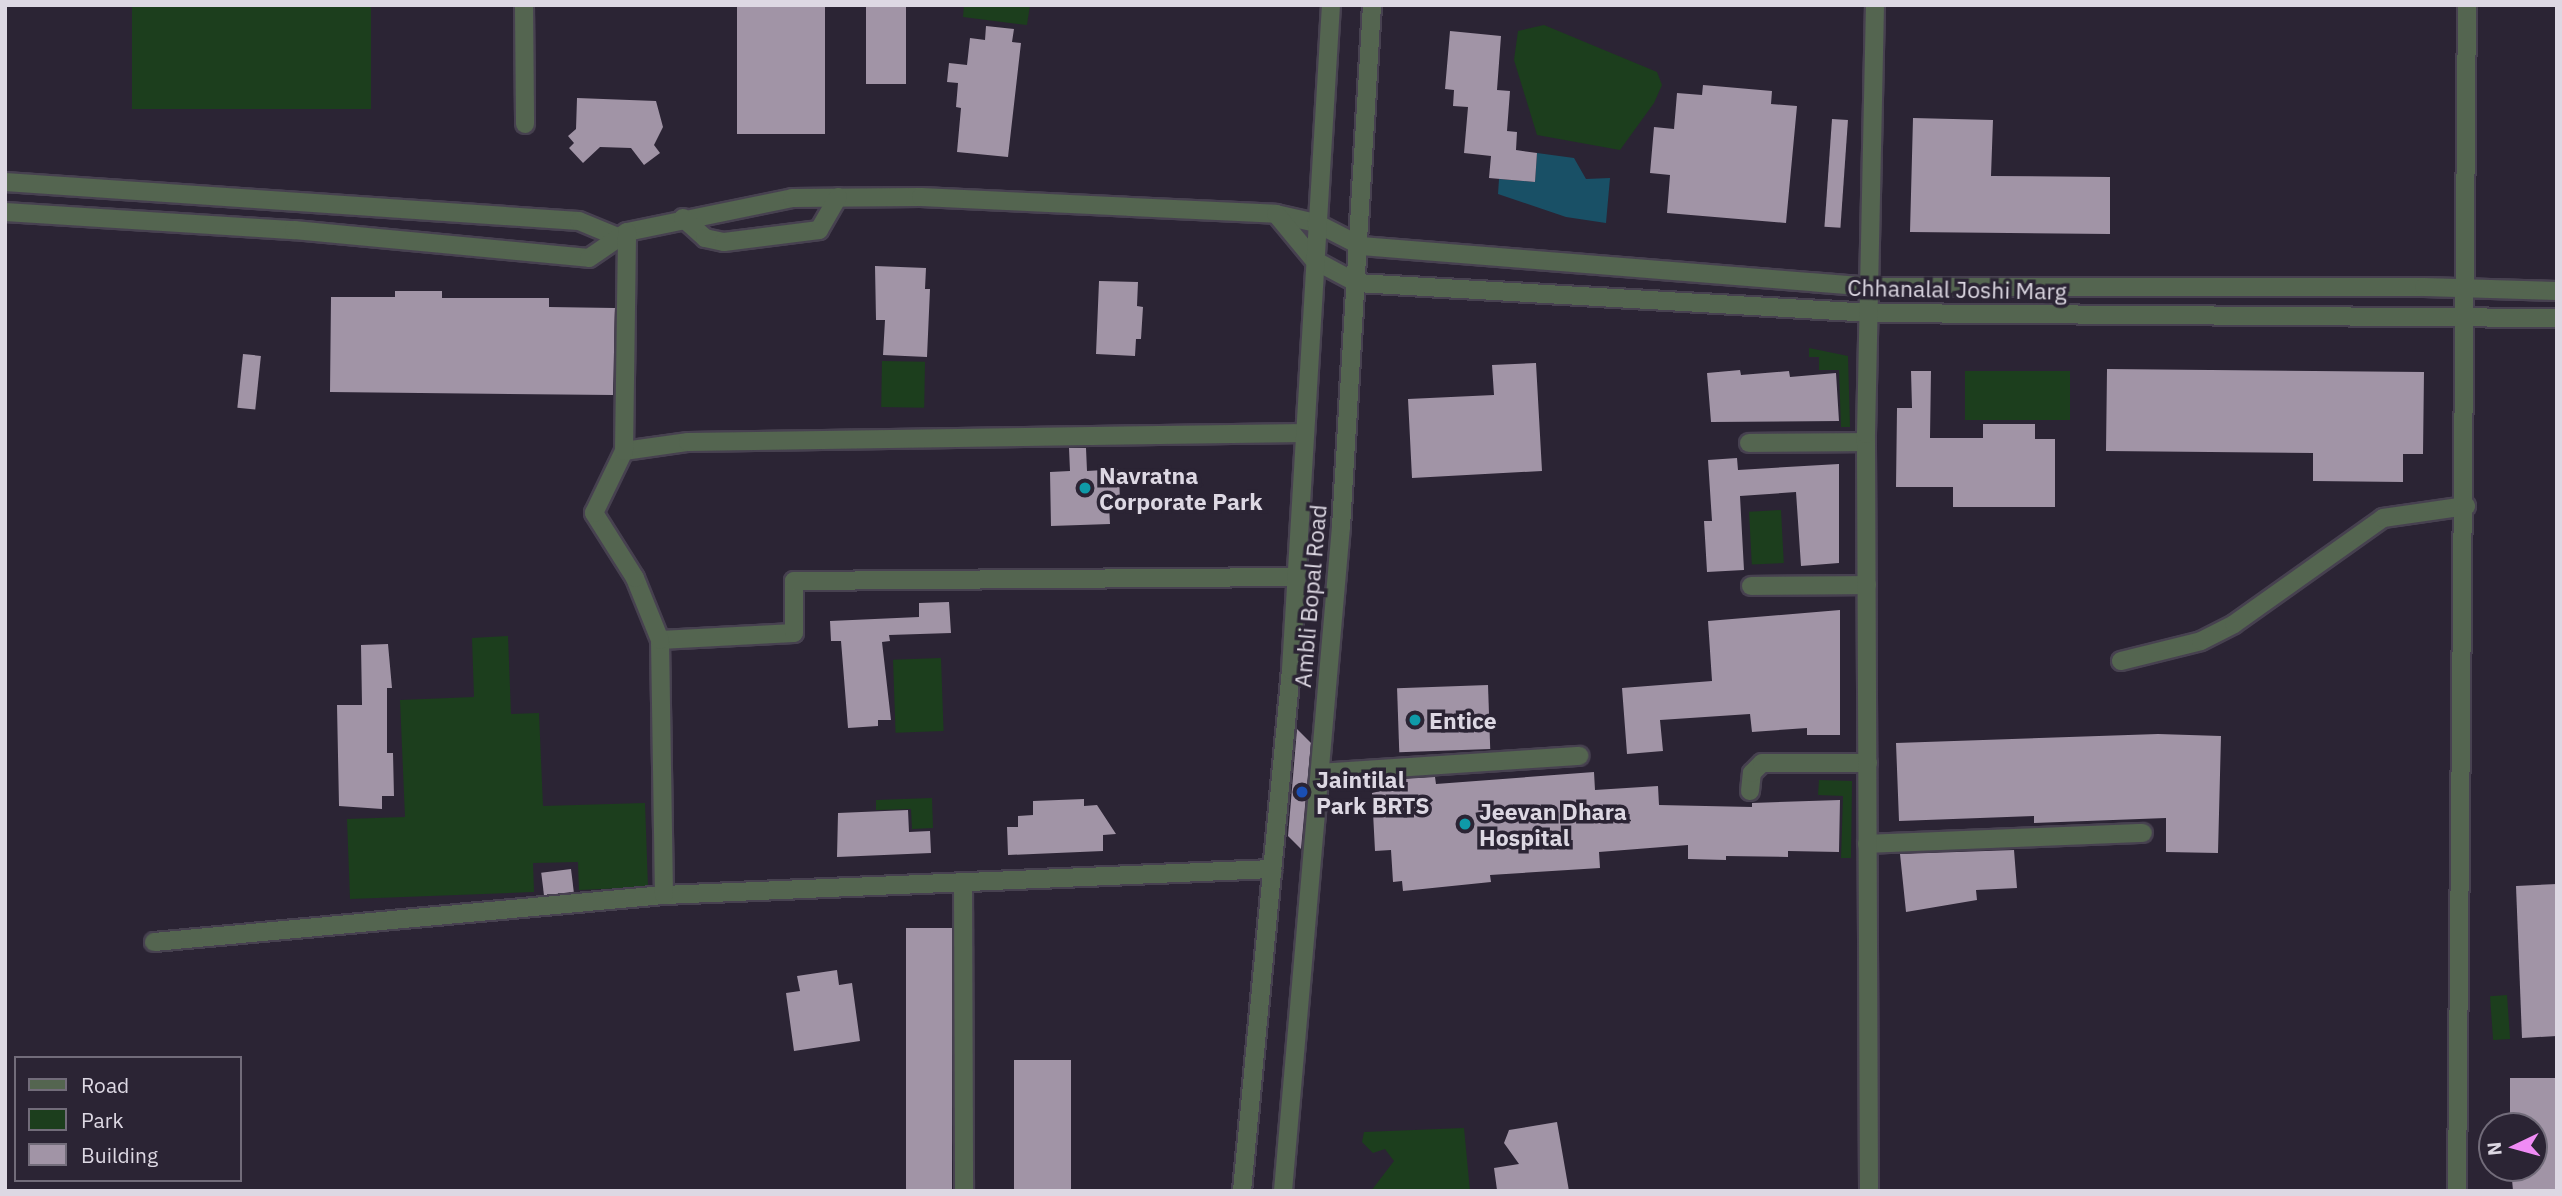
<!DOCTYPE html>
<html>
<head>
<meta charset="utf-8">
<style>
	body { margin:0 }
	#map { position:relative; width:2562px; height:1196px; overflow:hidden; background:#2b2434; font-family:"IBM Plex Sans",sans-serif }
	div>[style] { position:absolute }
	.green>* { inset:0; background:#1c3e1d; transform-origin:0 0 }
	.water>* { inset:0; background:#195066 }
	.building>* { inset:0; background:#a194a6; transform-origin:0 0 }
	.roads { filter:drop-shadow(2px 0 #474150) drop-shadow(-2px 0 #474150) drop-shadow(0 2px #474150) drop-shadow(0 -2px #474150) }
	.minor>* { height:18px; margin:-9px; padding:0 9px; transform-origin:9px; border-radius:9px; background:#546550 }
	.dots>* { width:19px; height:19px; translate:-50% -50%; box-sizing:border-box; border:4px solid #2b2434; border-radius:50% }
	span { translate:-50% -50%; white-space:nowrap; text-align:center; line-height:1.15; -webkit-text-stroke:7px #2b2434; paint-order:stroke }
	.street-label { font-size:23px; color:#ddd8e3 }
	.poi-label { font-size:23px; color:#ddd8e3; font-weight:700 }
	.left { translate:0 -50%; text-align:left }
	.frame { position:absolute; inset:0; border:7px solid #ddd8e3; pointer-events:none }
	.legend { position:absolute; left:14px; top:1056px; width:228px; height:126px; box-sizing:border-box; background:#2b2434; border:2px solid #726c7a; margin:0; padding:9px 12px; list-style:none; font-size:21px; color:#ddd8e3 }
	.legend li { display:flex; align-items:center; gap:14px; height:35px }
	.legend b { width:35px; border:2px solid #726c7a }
	.north { position:absolute; left:2478px; top:1112px; width:70px; height:70px; box-sizing:border-box; background:#2b2434; border:2px solid #726c7a; border-radius:50%; rotate:265deg; font-size:19px; font-weight:700; line-height:28px; text-align:center; color:#ddd8e3 }
	.north::after { content:''; display:block; margin:auto; width:24px; height:32px; background:#f08bf5; clip-path:polygon(50% 0,100% 100%,50% 72%,0 100%) }
</style>
</head>
<body>
<div id="map">
	<div class="green">
		<i style="left:132px;top:5px;width:239px;height:104px"></i>
		<i style="clip-path:polygon(964px 5px,1030px 5px,1027px 25px,963px 17px)"></i>
		<i style="clip-path:polygon(1544px 25px,1657px 72px,1662px 85px,1654px 103px,1620px 150px,1537px 135px,1514px 60px,1518px 31px)"></i>
		<i style="clip-path:polygon(1809px 348px,1848px 356px,1850px 427px,1841px 427px,1839px 370px,1819px 370px,1819px 357px,1809px 357px)"></i>
		<i style="left:882px;top:361px;width:43px;height:46px;rotate:1deg"></i>
		<i style="left:2070px;top:371px;width:49px;height:105px;rotate:90deg"></i>
		<i style="left:1781px;top:510px;width:53px;height:32px;rotate:87deg"></i>
		<i style="clip-path:polygon(508px 636px,511px 714px,539px 713px,543px 806px,645px 803px,648px 887px,579px 890px,578px 862px,533px 863px,534px 892px,350px 899px,347px 819px,405px 817px,400px 700px,474px 697px,472px 638px)"></i>
		<i style="left:941px;top:658px;width:73px;height:48px;rotate:88deg"></i>
		<i style="clip-path:polygon(1819px 780px,1852px 781px,1851px 858px,1841px 858px,1843px 796px,1818px 795px)"></i>
		<i style="clip-path:polygon(932px 798px,933px 828px,912px 829px,911px 809px,876px 810px,876px 800px)"></i>
		<i style="left:2507px;top:995px;width:44px;height:17px;rotate:86deg"></i>
		<i style="clip-path:polygon(1464px 1128px,1470px 1191px,1371px 1191px,1394px 1161px,1385px 1149px,1373px 1153px,1362px 1142px,1364px 1132px)"></i>
	</div>
	<div class="water">
		<i style="clip-path:polygon(1537px 153px,1574px 158px,1586px 179px,1610px 178px,1606px 223px,1566px 217px,1498px 194px,1499px 179px,1535px 182px)"></i>
	</div>
	<div class="building">
		<i style="left:737px;top:5px;width:88px;height:129px"></i>
		<i style="left:866px;top:5px;width:40px;height:79px"></i>
		<i style="clip-path:polygon(986px 26px,1014px 29px,1012px 42px,1021px 43px,1008px 157px,957px 152px,961px 108px,956px 107px,958px 83px,947px 82px,949px 63px,967px 65px,970px 38px,985px 40px)"></i>
		<i style="clip-path:polygon(1450px 31px,1501px 36px,1497px 90px,1510px 91px,1507px 131px,1517px 132px,1516px 150px,1537px 153px,1535px 182px,1489px 178px,1491px 156px,1464px 153px,1468px 107px,1453px 106px,1454px 90px,1445px 89px)"></i>
		<i style="clip-path:polygon(1703px 85px,1772px 91px,1771px 104px,1797px 106px,1786px 223px,1667px 213px,1670px 175px,1650px 173px,1654px 127px,1674px 129px,1677px 93px,1702px 95px)"></i>
		<i style="clip-path:polygon(577px 98px,656px 101px,663px 127px,654px 145px,660px 153px,644px 165px,631px 148px,600px 147px,583px 163px,569px 148px,574px 143px,568px 136px,576px 129px)"></i>
		<i style="clip-path:polygon(1913px 118px,1993px 120px,1991px 176px,2110px 177px,2110px 234px,1910px 232px)"></i>
		<i style="left:1832px;top:119px;width:16px;height:108px;rotate:4deg"></i>
		<i style="clip-path:polygon(875px 266px,926px 268px,925px 289px,930px 289px,927px 357px,883px 355px,885px 320px,876px 320px)"></i>
		<i style="clip-path:polygon(1099px 281px,1138px 282px,1137px 306px,1143px 307px,1141px 339px,1136px 339px,1135px 356px,1096px 354px)"></i>
		<i style="clip-path:polygon(395px 291px,442px 291px,442px 298px,549px 298px,549px 307px,615px 308px,613px 395px,330px 392px,331px 297px,395px 297px)"></i>
		<i style="left:243px;top:354px;width:18px;height:54px;rotate:6deg"></i>
		<i style="clip-path:polygon(1536px 363px,1542px 471px,1412px 478px,1408px 399px,1494px 395px,1492px 365px)"></i>
		<i style="clip-path:polygon(2107px 369px,2424px 372px,2423px 454px,2403px 454px,2403px 482px,2313px 481px,2313px 453px,2106px 451px)"></i>
		<i style="clip-path:polygon(1740px 370px,1741px 375px,1789px 371px,1790px 377px,1836px 373px,1839px 421px,1711px 422px,1707px 373px)"></i>
		<i style="clip-path:polygon(1911px 371px,1931px 371px,1930px 438px,1983px 438px,1983px 424px,2035px 424px,2035px 439px,2055px 439px,2055px 507px,1953px 507px,1953px 487px,1896px 487px,1897px 408px,1912px 408px)"></i>
		<i style="clip-path:polygon(1069px 448px,1086px 448px,1087px 471px,1119px 469px,1120px 504px,1109px 505px,1110px 524px,1051px 526px,1050px 472px,1070px 471px)"></i>
		<i style="clip-path:polygon(1737px 458px,1738px 470px,1839px 464px,1839px 563px,1801px 566px,1796px 492px,1740px 496px,1744px 570px,1707px 572px,1704px 521px,1712px 521px,1708px 460px)"></i>
		<i style="clip-path:polygon(949px 602px,951px 633px,889px 635px,890px 641px,882px 642px,891px 720px,878px 720px,878px 726px,848px 728px,841px 641px,831px 641px,830px 621px,919px 617px,919px 603px)"></i>
		<i style="clip-path:polygon(1840px 610px,1840px 735px,1807px 735px,1807px 728px,1752px 732px,1750px 714px,1660px 720px,1663px 751px,1627px 754px,1622px 688px,1712px 681px,1708px 621px)"></i>
		<i style="clip-path:polygon(388px 644px,392px 688px,387px 688px,387px 753px,393px 753px,394px 796px,382px 796px,382px 809px,339px 806px,337px 705px,362px 705px,361px 645px)"></i>
		<i style="left:1488px;top:685px;width:64px;height:91px;rotate:88deg"></i>
		<i style="clip-path:polygon(1297px 729px,1311px 743px,1301px 849px,1288px 836px)"></i>
		<i style="clip-path:polygon(2158px 734px,2221px 736px,2218px 853px,2166px 852px,2166px 818px,2034px 823px,2034px 816px,1899px 821px,1896px 743px)"></i>
		<i style="clip-path:polygon(1594px 772px,1595px 790px,1658px 786px,1659px 805px,1752px 807px,1752px 803px,1840px 800px,1839px 852px,1788px 851px,1788px 857px,1726px 856px,1726px 860px,1688px 859px,1688px 845px,1599px 852px,1600px 868px,1490px 875px,1491px 882px,1403px 891px,1402px 881px,1393px 882px,1391px 850px,1375px 851px,1372px 793px,1402px 786px,1402px 779px,1435px 777px,1436px 784px)"></i>
		<i style="clip-path:polygon(1084px 799px,1084px 806px,1097px 805px,1116px 834px,1103px 835px,1103px 851px,1008px 855px,1007px 827px,1018px 827px,1018px 816px,1033px 815px,1033px 801px)"></i>
		<i style="clip-path:polygon(908px 810px,909px 832px,930px 831px,931px 853px,837px 857px,838px 813px)"></i>
		<i style="clip-path:polygon(2014px 850px,2017px 888px,1976px 890px,1977px 900px,1906px 912px,1900px 854px)"></i>
		<i style="left:571px;top:869px;width:23px;height:30px;rotate:83deg"></i>
		<i style="clip-path:polygon(2557px 884px,2557px 1036px,2522px 1038px,2516px 886px)"></i>
		<i style="left:906px;top:928px;width:46px;height:263px"></i>
		<i style="clip-path:polygon(837px 970px,839px 985px,852px 983px,860px 1041px,794px 1051px,786px 993px,800px 991px,797px 976px)"></i>
		<i style="left:1014px;top:1060px;width:57px;height:131px"></i>
		<i style="clip-path:polygon(2510px 1078px,2557px 1078px,2557px 1191px,2513px 1191px,2511px 1168px,2534px 1168px,2534px 1126px,2510px 1126px)"></i>
		<i style="clip-path:polygon(1557px 1122px,1569px 1191px,1497px 1190px,1494px 1168px,1519px 1164px,1504px 1143px,1509px 1130px)"></i>
	</div>
	<div class="roads">
		<div class="minor">
			<i style="left:524px;top:5px;width:119px;rotate:89.5deg"></i>
			<i style="left:5px;top:182px;width:575px;rotate:3.89deg"></i>
			<i style="left:579px;top:221px;width:44px;rotate:22.5deg"></i>
			<i style="left:5px;top:212px;width:290px;rotate:3.6deg"></i>
			<i style="left:294px;top:230px;width:296px;rotate:5.4deg"></i>
			<i style="left:589px;top:258px;width:46px;rotate:-34.4deg"></i>
			<i style="left:627px;top:232px;width:168px;rotate:-11.6deg"></i>
			<i style="left:792px;top:198px;width:129px;rotate:-0.4deg"></i>
			<i style="left:921px;top:197px;width:355px;rotate:2.7deg"></i>
			<i style="left:1276px;top:214px;width:41px;rotate:12.7deg"></i>
			<i style="left:1316px;top:223px;width:51px;rotate:27.1deg"></i>
			<i style="left:1361px;top:246px;width:513px;rotate:4.59deg"></i>
			<i style="left:1872px;top:287px;width:552px"></i>
			<i style="left:2424px;top:287px;width:133px;rotate:1.7deg"></i>
			<i style="left:1276px;top:214px;width:60px;rotate:50.4deg"></i>
			<i style="left:1314px;top:260px;width:49px;rotate:28.1deg"></i>
			<i style="left:1357px;top:283px;width:516px;rotate:3.33deg"></i>
			<i style="left:1872px;top:313px;width:685px;rotate:0.42deg"></i>
			<i style="left:683px;top:218px;width:30px;rotate:42deg"></i>
			<i style="left:705px;top:238px;width:19px;rotate:12deg"></i>
			<i style="left:724px;top:242px;width:96px;rotate:-7.2deg"></i>
			<i style="left:819px;top:230px;width:38px;rotate:-60deg"></i>
			<i style="left:1749px;top:443px;width:117px;rotate:-0.5deg"></i>
			<i style="left:624px;top:451px;width:65px;rotate:-8deg"></i>
			<i style="left:688px;top:442px;width:617px;rotate:-0.84deg"></i>
			<i style="left:1751px;top:586px;width:116px;rotate:-0.5deg"></i>
			<i style="left:660px;top:640px;width:134px;rotate:-3deg"></i>
			<i style="left:794px;top:633px;width:52px;rotate:-90deg"></i>
			<i style="left:794px;top:581px;width:503px;rotate:-0.46deg"></i>
			<i style="left:2121px;top:661px;width:82px;rotate:-14deg"></i>
			<i style="left:2201px;top:641px;width:37px;rotate:-27deg"></i>
			<i style="left:2234px;top:624px;width:183px;rotate:-35.4deg"></i>
			<i style="left:2383px;top:518px;width:84px;rotate:-8.2deg"></i>
			<i style="left:1320px;top:773px;width:260px;rotate:-3.8deg"></i>
			<i style="left:1750px;top:791px;width:18px;rotate:-84deg"></i>
			<i style="left:1752px;top:773px;width:14px;rotate:-45deg"></i>
			<i style="left:1762px;top:763px;width:106px"></i>
			<i style="left:1867px;top:844px;width:276px;rotate:-2.3deg"></i>
			<i style="left:963px;top:883px;width:308px;rotate:89.8deg"></i>
			<i style="left:664px;top:895px;width:609px;rotate:-2.45deg"></i>
			<i style="left:154px;top:942px;width:512px;rotate:-5.27deg"></i>
			<i style="left:664px;top:895px;width:255px;rotate:-90.9deg"></i>
			<i style="left:660px;top:640px;width:67px;rotate:-112deg"></i>
			<i style="left:635px;top:578px;width:77px;rotate:-122.2deg"></i>
			<i style="left:594px;top:513px;width:69px;rotate:-64.2deg"></i>
			<i style="left:624px;top:451px;width:219px;rotate:-89.2deg"></i>
			<i style="left:1242px;top:1191px;width:523px;rotate:-84.63deg"></i>
			<i style="left:1291px;top:670px;width:666px;rotate:-86.56deg"></i>
			<i style="left:1283px;top:1191px;width:667px;rotate:-85.01deg"></i>
			<i style="left:1341px;top:527px;width:523px;rotate:-86.6deg"></i>
			<i style="left:1869px;top:1191px;width:757px;rotate:-90.23deg"></i>
			<i style="left:1866px;top:434px;width:429px;rotate:-88.8deg"></i>
			<i style="left:2457px;top:1191px;width:1186px;rotate:-89.52deg"></i>
		</div>
	</div>
	<div class="dots">
		<i style="left:1085px;top:488px;background:#0f9aa8"></i>
		<i style="left:1415px;top:720px;background:#0f9aa8"></i>
		<i style="left:1302px;top:792px;background:#1a4fb4"></i>
		<i style="left:1465px;top:824px;background:#0f9aa8"></i>
	</div>
	<div class="street-label">
		<span style="left:1957px;top:289px;rotate:1deg">Chhanalal Joshi Marg</span>
		<span style="left:1310px;top:596px;rotate:-85deg">Ambli Bopal Road</span>
	</div>
	<div class="poi-label">
		<span class="left" style="left:1099px;top:488px">Navratna<br>Corporate Park</span>
		<span class="left" style="left:1429px;top:720px">Entice</span>
		<span class="left" style="left:1316px;top:792px">Jaintilal<br>Park BRTS</span>
		<span class="left" style="left:1479px;top:824px">Jeevan Dhara<br>Hospital</span>
	</div>
	<div class="frame"></div>
	<ul class="legend">
	<li><b style="height:9px;background:#546550"></b>Road</li>
	<li><b style="height:19px;background:#1c3e1d"></b>Park</li>
	<li><b style="height:19px;background:#a194a6"></b>Building</li>
	</ul>
	<div class="north">N</div>
</div>
</body>
</html>
